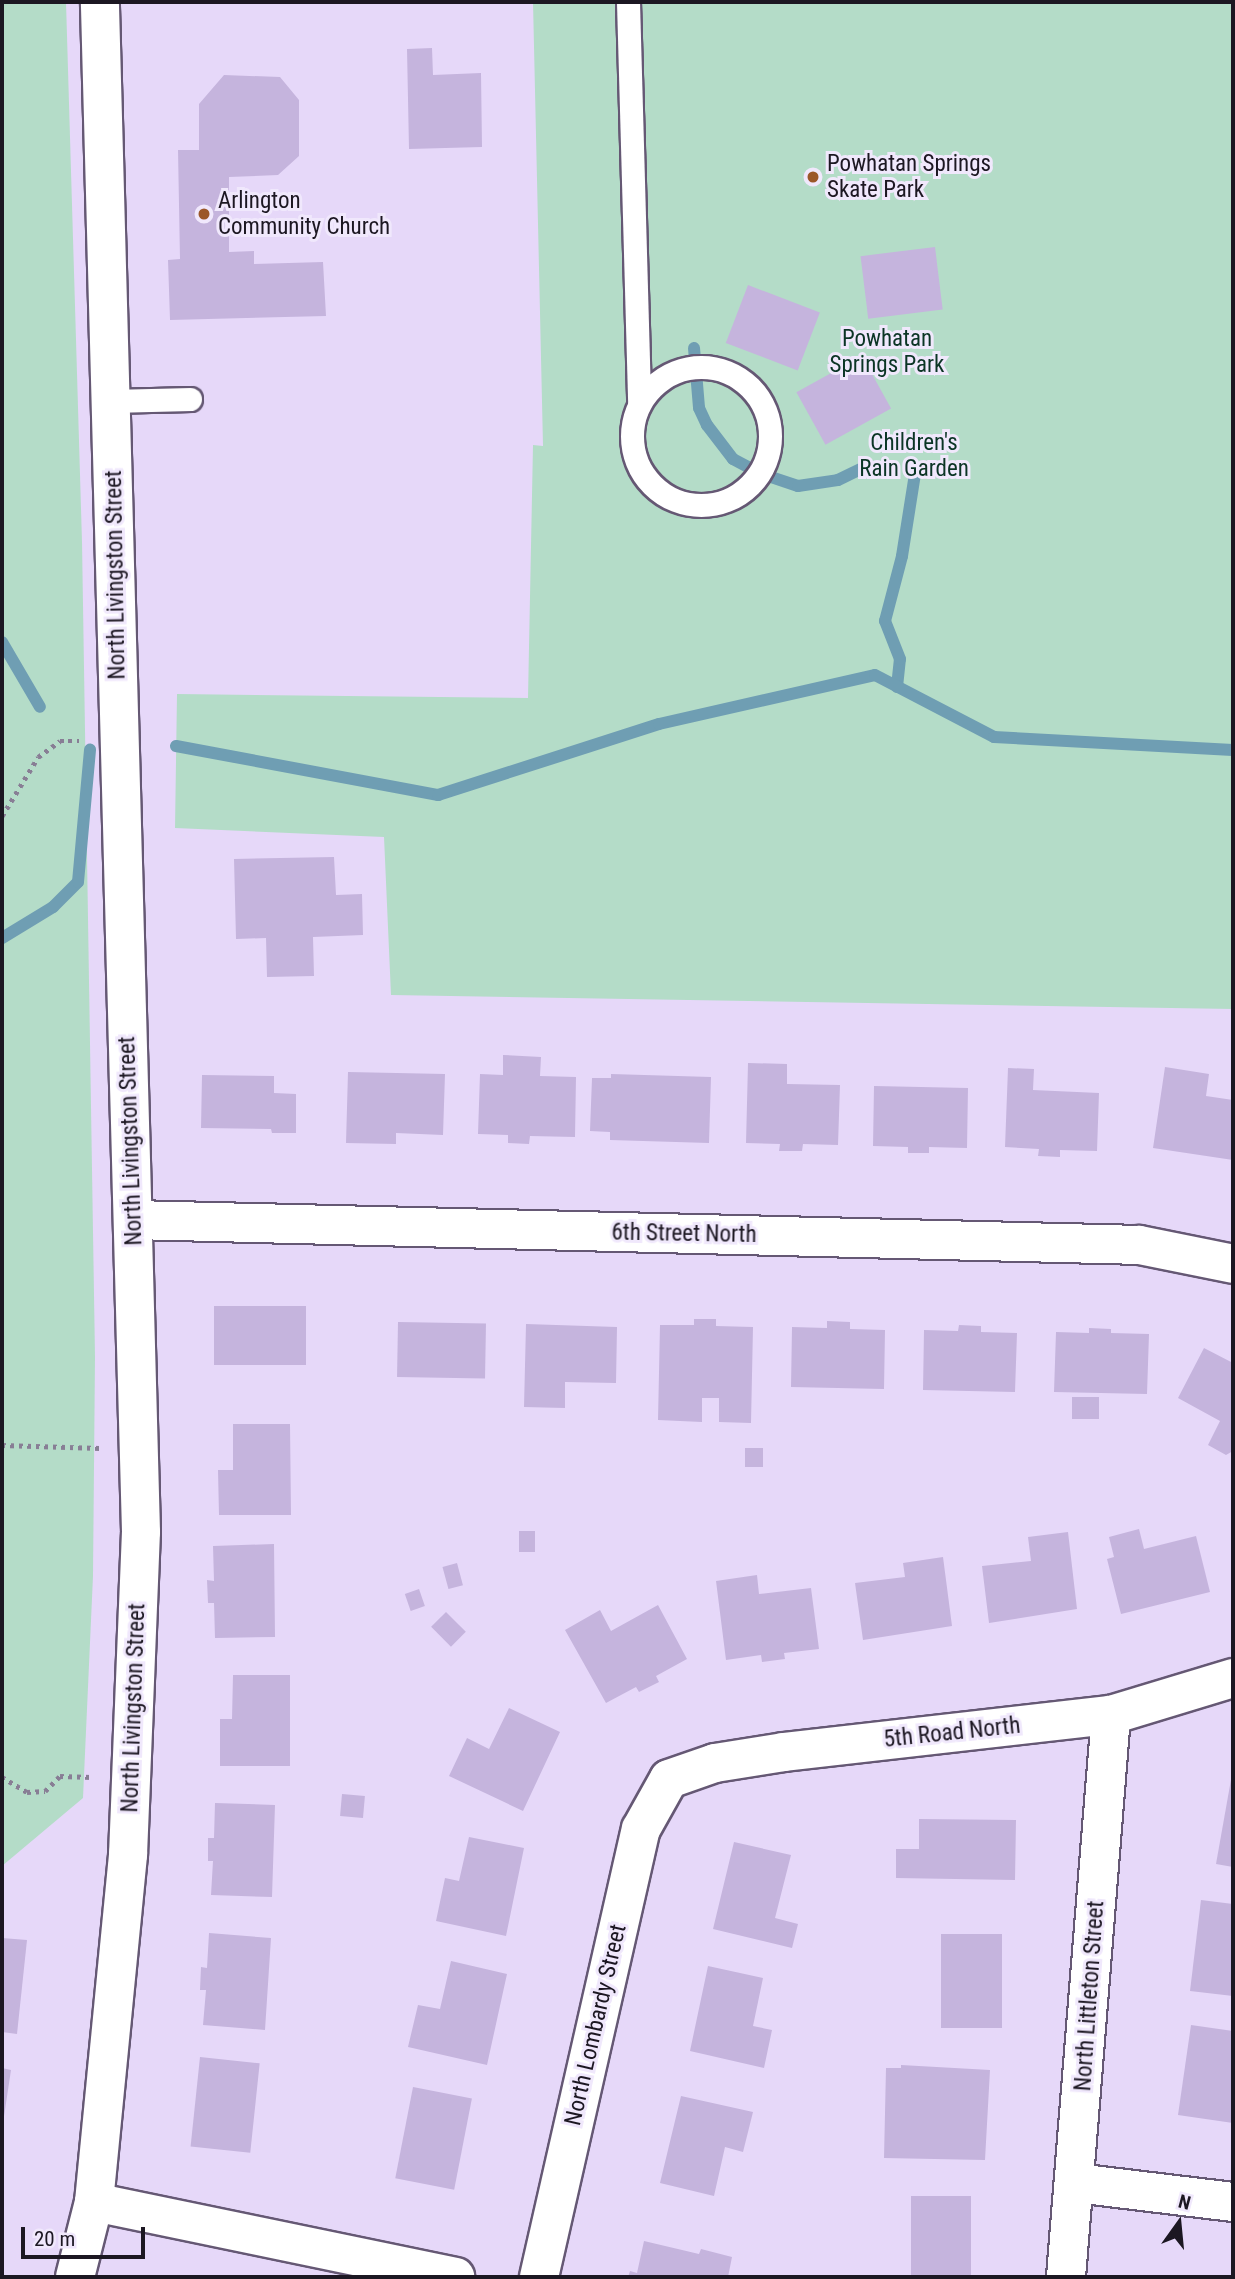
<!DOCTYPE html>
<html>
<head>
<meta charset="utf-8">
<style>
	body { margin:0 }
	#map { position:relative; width:1235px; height:2279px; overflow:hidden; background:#e6d8f9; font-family:"Roboto Condensed",sans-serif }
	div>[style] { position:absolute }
	.green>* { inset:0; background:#b4dcc8 }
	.stream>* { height:12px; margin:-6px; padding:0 6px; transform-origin:6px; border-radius:6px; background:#6f9eb3 }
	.building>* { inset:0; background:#c5b4dd; transform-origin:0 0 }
	.path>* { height:4.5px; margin-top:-2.25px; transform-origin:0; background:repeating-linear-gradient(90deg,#887e95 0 3.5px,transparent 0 8.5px) }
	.roads { filter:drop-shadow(2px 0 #655874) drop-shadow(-2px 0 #655874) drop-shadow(0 2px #655874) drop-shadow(0 -2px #655874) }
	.lane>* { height:23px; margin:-11.5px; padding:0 11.5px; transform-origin:11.5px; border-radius:11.5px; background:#fff }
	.lane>.ring { margin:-11.5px; padding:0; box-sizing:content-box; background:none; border:23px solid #fff; border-radius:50% }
	.street>* { height:38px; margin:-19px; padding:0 19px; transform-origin:19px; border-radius:19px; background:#fff }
	.dots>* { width:19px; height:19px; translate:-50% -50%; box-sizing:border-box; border:4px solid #f0e8fc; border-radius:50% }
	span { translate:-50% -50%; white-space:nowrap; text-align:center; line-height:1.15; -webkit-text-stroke:6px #f0e8fc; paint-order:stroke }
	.poi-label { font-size:23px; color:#1c1722 }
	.left { translate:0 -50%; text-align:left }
	.park-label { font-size:23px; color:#0b3525 }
	.street-label { font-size:23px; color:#1c1722 }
	.frame { position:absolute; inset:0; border:4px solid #1c1722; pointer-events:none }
	.north { position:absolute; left:1144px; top:2188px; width:70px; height:70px; -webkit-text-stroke:5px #f0e8fc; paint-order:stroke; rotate:15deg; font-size:19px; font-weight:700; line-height:28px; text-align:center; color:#1c1722 }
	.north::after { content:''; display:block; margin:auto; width:24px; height:32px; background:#1c1722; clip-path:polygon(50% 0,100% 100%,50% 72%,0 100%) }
	.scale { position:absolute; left:21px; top:2227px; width:124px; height:32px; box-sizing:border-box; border:4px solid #1c1722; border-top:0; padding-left:9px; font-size:21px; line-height:24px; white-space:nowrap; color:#1c1722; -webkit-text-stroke:5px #f0e8fc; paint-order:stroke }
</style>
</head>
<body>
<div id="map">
	<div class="green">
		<i style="clip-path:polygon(2px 2px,66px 2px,82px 542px,95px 1357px,93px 1576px,83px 1798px,2px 1866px)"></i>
		<i style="clip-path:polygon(533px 2px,1233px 2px,1233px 1009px,391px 995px,384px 837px,175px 828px,177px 694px,528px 698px,533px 445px,543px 446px)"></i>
	</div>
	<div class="stream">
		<i style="left:694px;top:348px;width:60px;rotate:85.2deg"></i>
		<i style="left:699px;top:408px;width:19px;rotate:65deg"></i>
		<i style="left:707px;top:425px;width:43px;rotate:52.6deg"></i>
		<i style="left:733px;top:459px;width:30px;rotate:28deg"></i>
		<i style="left:759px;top:473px;width:41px;rotate:18.4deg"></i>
		<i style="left:798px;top:486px;width:40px;rotate:-8.5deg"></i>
		<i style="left:838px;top:480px;width:34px;rotate:-26deg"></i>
		<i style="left:2px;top:642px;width:75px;rotate:59.7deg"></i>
		<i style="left:897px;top:687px;width:28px;rotate:-84deg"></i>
		<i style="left:900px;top:659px;width:41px;rotate:-111.5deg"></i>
		<i style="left:885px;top:621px;width:67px;rotate:-75.3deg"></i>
		<i style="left:902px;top:556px;width:89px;rotate:-81deg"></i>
		<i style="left:176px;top:746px;width:267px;rotate:10.6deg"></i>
		<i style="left:438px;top:795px;width:232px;rotate:-17.8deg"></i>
		<i style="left:659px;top:724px;width:221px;rotate:-12.8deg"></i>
		<i style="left:875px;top:675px;width:134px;rotate:27.5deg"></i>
		<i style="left:994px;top:737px;width:239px;rotate:3.1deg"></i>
		<i style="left:2px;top:938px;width:60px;rotate:-31.3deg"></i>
		<i style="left:53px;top:907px;width:35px;rotate:-45deg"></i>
		<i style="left:78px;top:882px;width:133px;rotate:-84.8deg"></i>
	</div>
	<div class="building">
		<i style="clip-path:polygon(432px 48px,433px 75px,481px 73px,482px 147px,409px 149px,407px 49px)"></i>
		<i style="clip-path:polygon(224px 75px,280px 77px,299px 100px,299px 156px,278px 175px,229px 177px,229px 252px,254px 251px,254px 264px,323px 262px,326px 316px,170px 320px,168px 260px,180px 259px,178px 150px,199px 150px,199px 104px)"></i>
		<i style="left:935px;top:247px;width:63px;height:75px;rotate:83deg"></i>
		<i style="left:748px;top:285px;width:77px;height:62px;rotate:21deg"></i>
		<i style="left:862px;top:356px;width:60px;height:75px;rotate:61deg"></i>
		<i style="clip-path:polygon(334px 857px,336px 895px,362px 894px,363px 935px,313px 937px,314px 976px,267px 977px,266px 938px,236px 939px,234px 859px)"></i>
		<i style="clip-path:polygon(503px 1055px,541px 1057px,540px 1076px,576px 1077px,575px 1137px,530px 1136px,529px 1144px,508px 1143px,508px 1135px,478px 1134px,480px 1074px,503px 1075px)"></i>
		<i style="clip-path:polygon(748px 1063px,787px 1064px,787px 1084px,840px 1085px,838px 1145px,803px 1144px,802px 1151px,779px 1151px,780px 1144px,746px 1143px)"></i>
		<i style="clip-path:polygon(1165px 1067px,1209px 1074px,1206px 1096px,1233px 1100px,1233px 1160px,1153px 1148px)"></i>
		<i style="clip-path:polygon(1008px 1068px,1034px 1069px,1033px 1090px,1099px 1093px,1097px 1151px,1060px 1150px,1060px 1157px,1038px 1156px,1039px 1149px,1005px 1147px)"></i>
		<i style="clip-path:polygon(348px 1072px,445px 1074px,443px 1135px,396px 1133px,396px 1144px,346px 1143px)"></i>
		<i style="clip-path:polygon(611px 1074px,711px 1077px,709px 1143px,610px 1140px,610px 1132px,590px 1131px,592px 1078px,611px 1078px)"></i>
		<i style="clip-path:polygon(202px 1075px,274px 1076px,274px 1093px,296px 1094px,296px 1133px,272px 1133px,271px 1129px,201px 1128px)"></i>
		<i style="clip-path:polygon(874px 1086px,968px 1088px,967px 1148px,929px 1147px,929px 1153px,908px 1153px,908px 1147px,873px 1146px)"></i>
		<i style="left:214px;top:1306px;width:92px;height:59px"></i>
		<i style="clip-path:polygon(694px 1319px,716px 1319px,716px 1326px,753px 1327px,751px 1423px,719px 1422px,719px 1398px,702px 1398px,702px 1422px,658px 1420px,660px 1325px,694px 1325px)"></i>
		<i style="clip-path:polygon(827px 1321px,850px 1322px,850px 1329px,885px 1330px,884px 1389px,791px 1387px,792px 1327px,827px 1328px)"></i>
		<i style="left:398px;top:1322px;width:88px;height:55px;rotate:1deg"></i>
		<i style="clip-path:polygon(526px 1324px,617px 1327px,616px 1383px,565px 1382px,565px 1408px,524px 1407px)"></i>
		<i style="clip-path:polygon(959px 1325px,981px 1326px,981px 1332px,1017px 1333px,1015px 1392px,923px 1390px,924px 1330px,958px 1331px)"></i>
		<i style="clip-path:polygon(1089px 1328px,1111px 1329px,1111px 1333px,1149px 1334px,1147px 1394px,1054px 1392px,1056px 1332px,1089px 1333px)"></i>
		<i style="clip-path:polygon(1204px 1348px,1233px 1363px,1233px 1451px,1226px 1455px,1208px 1445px,1220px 1421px,1178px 1398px)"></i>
		<i style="left:1072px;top:1397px;width:27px;height:22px"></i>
		<i style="clip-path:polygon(233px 1424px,290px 1424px,291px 1515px,219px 1515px,218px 1470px,233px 1470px)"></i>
		<i style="left:745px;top:1448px;width:18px;height:19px"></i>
		<i style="clip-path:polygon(1139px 1529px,1144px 1549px,1196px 1536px,1210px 1592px,1121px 1614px,1107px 1559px,1114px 1557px,1109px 1537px)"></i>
		<i style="left:519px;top:1531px;width:16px;height:21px"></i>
		<i style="clip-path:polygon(1068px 1532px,1077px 1609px,989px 1623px,982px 1566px,1031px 1561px,1028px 1537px)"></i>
		<i style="clip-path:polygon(274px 1544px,275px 1637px,215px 1638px,214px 1603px,208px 1603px,207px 1580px,214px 1581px,213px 1546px)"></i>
		<i style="clip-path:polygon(943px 1557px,952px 1626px,863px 1640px,855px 1583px,905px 1577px,903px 1563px)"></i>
		<i style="left:457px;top:1563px;width:23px;height:15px;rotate:75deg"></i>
		<i style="clip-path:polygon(757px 1575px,759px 1594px,811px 1588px,819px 1649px,784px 1653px,785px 1659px,762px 1662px,761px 1655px,726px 1660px,716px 1581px)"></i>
		<i style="left:419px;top:1589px;width:18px;height:15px;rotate:71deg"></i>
		<i style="clip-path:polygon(658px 1605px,687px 1659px,656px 1676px,659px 1682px,639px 1692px,636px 1687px,606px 1703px,565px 1630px,600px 1610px,611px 1631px)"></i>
		<i style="left:446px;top:1612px;width:28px;height:21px;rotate:45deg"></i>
		<i style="clip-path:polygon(233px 1675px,290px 1675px,290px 1766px,220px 1766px,220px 1719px,232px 1719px)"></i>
		<i style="clip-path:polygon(509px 1708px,560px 1732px,523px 1811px,449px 1776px,467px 1738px,489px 1749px)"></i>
		<i style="clip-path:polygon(1232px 1774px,1233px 1774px,1233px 1867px,1216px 1864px)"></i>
		<i style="left:342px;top:1794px;width:23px;height:22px;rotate:5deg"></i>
		<i style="clip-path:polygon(215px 1803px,275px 1805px,272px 1897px,211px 1895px,213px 1861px,208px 1861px,208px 1838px,214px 1838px)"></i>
		<i style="clip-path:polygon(919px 1819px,1016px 1820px,1015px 1880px,896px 1878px,896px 1849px,919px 1849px)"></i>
		<i style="clip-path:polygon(469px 1837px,524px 1848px,506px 1936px,436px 1921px,445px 1878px,459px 1881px)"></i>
		<i style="clip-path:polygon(734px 1842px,791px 1855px,775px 1918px,798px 1924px,792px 1948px,713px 1929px)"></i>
		<i style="clip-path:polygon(1201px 1900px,1233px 1904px,1233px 1996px,1190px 1991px)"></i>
		<i style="clip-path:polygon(209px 1933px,271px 1938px,265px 2030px,203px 2025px,206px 1990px,200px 1990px,201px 1967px,207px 1968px)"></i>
		<i style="left:941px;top:1934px;width:61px;height:94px"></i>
		<i style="clip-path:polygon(2px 1938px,27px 1940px,17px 2034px,2px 2032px)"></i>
		<i style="clip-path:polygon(451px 1961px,507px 1974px,487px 2065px,408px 2047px,418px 2005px,440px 2009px)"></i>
		<i style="clip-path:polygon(708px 1966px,763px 1978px,753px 2026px,772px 2030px,764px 2068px,690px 2051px)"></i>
		<i style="clip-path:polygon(1191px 2025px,1233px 2031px,1233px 2123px,1178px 2115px)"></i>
		<i style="left:200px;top:2057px;width:60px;height:90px;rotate:6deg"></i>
		<i style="clip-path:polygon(901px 2065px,990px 2070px,985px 2160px,884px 2158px,886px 2068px,901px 2068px)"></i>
		<i style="clip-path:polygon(2px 2068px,11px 2070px,3px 2123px,2px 2123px)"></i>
		<i style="left:413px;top:2087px;width:60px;height:93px;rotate:11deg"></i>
		<i style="clip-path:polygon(681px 2096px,753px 2112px,743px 2152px,725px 2147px,714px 2196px,660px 2183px)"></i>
		<i style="left:911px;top:2196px;width:60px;height:81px"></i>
		<i style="clip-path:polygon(644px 2241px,699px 2254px,701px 2249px,732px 2257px,728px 2277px,628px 2277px,630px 2271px,637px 2273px)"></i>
	</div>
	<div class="path">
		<i style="left:2px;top:816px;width:69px;rotate:-58.6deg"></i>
		<i style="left:38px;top:757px;width:27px;rotate:-36deg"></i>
		<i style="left:60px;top:741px;width:19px"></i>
		<i style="left:2px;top:1445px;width:98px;rotate:1.8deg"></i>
		<i style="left:2px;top:1777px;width:29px;rotate:31deg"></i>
		<i style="left:27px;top:1792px;width:18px;rotate:-3deg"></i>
		<i style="left:45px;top:1791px;width:21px;rotate:-45deg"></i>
		<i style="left:60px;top:1776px;width:32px;rotate:2deg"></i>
	</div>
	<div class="roads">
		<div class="lane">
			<i style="left:628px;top:2px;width:402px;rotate:88.4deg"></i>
			<i class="ring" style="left:632px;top:367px;width:115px;height:115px"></i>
			<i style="left:112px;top:401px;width:78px;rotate:-1.5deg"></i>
		</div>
		<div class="street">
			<i style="left:133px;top:1220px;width:1006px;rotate:1.42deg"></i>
			<i style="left:1139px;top:1245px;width:96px;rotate:11.4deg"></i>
			<i style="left:1076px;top:2183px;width:158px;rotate:6.9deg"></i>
			<i style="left:94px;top:2202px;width:369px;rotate:11.7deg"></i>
			<i style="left:75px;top:2277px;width:77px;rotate:-75.8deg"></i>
			<i style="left:94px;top:2202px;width:349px;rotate:-84.4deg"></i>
			<i style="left:128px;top:1855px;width:323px;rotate:-87.7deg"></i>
			<i style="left:141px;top:1532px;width:1531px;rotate:-91.54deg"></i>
			<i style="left:539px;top:2277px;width:459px;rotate:-77.2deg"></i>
			<i style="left:641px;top:1829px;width:57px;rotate:-60.8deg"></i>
			<i style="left:669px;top:1779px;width:49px;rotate:-19.2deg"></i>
			<i style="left:715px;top:1763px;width:70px;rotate:-9.1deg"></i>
			<i style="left:784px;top:1752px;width:329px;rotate:-6.5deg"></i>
			<i style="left:1111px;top:1715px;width:127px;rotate:-16.9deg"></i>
			<i style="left:1066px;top:2277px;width:564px;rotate:-85.42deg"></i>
		</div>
	</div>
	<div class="dots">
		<i style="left:813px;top:177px;background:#9b5729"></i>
		<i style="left:204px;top:214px;background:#9b5729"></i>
	</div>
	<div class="poi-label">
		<span class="left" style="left:827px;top:177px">Powhatan Springs<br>Skate Park</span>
		<span class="left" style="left:218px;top:214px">Arlington<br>Community Church</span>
	</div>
	<div class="park-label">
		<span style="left:887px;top:352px">Powhatan<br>Springs Park</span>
		<span style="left:914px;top:456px">Children's<br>Rain Garden</span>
	</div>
	<div class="street-label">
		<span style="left:116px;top:575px;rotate:-91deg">North Livingston Street</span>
		<span style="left:131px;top:1141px;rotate:-92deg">North Livingston Street</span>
		<span style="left:684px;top:1234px;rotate:1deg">6th Street North</span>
		<span style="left:134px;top:1708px;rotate:-88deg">North Livingston Street</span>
		<span style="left:952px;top:1733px;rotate:-6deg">5th Road North</span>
		<span style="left:1090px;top:1996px;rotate:-86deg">North Littleton Street</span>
		<span style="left:596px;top:2025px;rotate:-77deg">North Lombardy Street</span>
	</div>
	<div class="frame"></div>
	<div class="north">N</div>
	<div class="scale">20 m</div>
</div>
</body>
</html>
